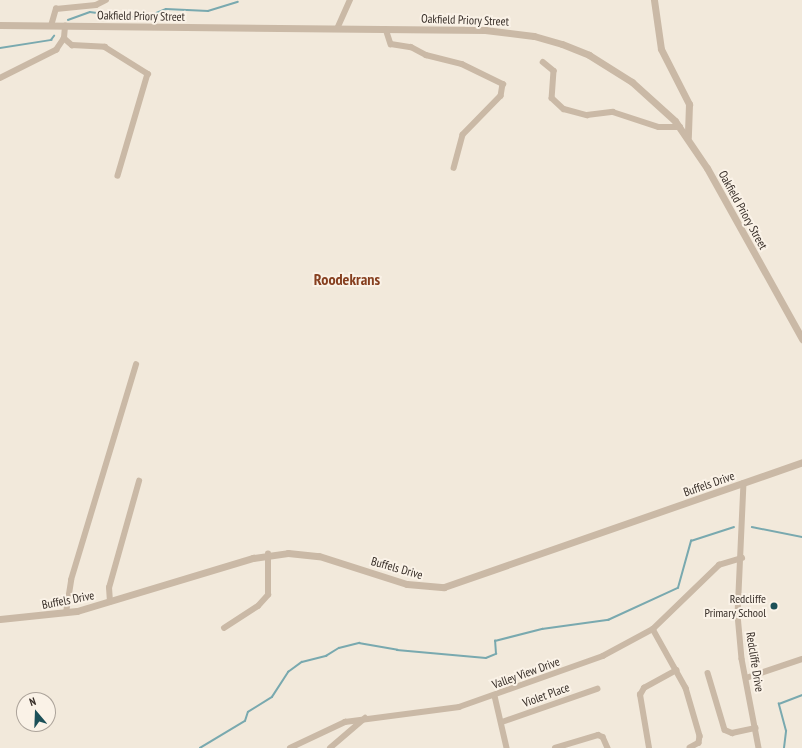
<!DOCTYPE html>
<html>
<head>
<meta charset="utf-8">
<style>
	body { margin:0 }
	#map { position:relative; width:802px; height:748px; overflow:hidden; background:#f2e9db; font-family:"PT Sans Narrow",sans-serif }
	div>[style] { position:absolute }
	.stream>* { height:1.5px; margin:-0.75px; padding:0 0.75px; transform-origin:0.75px; border-radius:0.75px; background:#79a9af }
	.minor>* { height:5.5px; margin:-2.75px; padding:0 2.75px; transform-origin:2.75px; border-radius:2.75px; background:#cab9a6 }
	.tertiary>* { height:7px; margin:-3.5px; padding:0 3.5px; transform-origin:3.5px; border-radius:3.5px; background:#cab9a6 }
	.dots>* { width:11px; height:11px; translate:-50% -50%; box-sizing:border-box; border:2px solid #faf2e7; border-radius:50% }
	span { translate:-50% -50%; white-space:nowrap; text-align:center; line-height:1.15; -webkit-text-stroke:4px #faf2e7; paint-order:stroke }
	.street-label { font-size:12px; color:#362d27 }
	.poi-label { font-size:12px; color:#362d27 }
	.right { translate:-100% -50%; text-align:right }
	.district-label { font-size:16px; color:#863f1f; font-weight:700 }
	.north { position:absolute; left:16px; top:692px; width:40px; height:40px; box-sizing:border-box; background:#faf2e7; border:1px solid #aca39a; border-radius:50%; rotate:341deg; font-size:11px; font-weight:700; line-height:16px; text-align:center; color:#362d27 }
	.north::after { content:''; display:block; margin:auto; width:14px; height:18px; background:#1c5058; clip-path:polygon(50% 0,100% 100%,50% 72%,0 100%) }
</style>
</head>
<body>
<div id="map">
	<div class="stream">
		<i style="left:68px;top:20px;width:23px;rotate:-20deg"></i>
		<i style="left:90px;top:12px;width:36px;rotate:8deg"></i>
		<i style="left:126px;top:17px;width:23px;rotate:-2deg"></i>
		<i style="left:149px;top:16px;width:18px;rotate:-22deg"></i>
		<i style="left:166px;top:9px;width:42px;rotate:2.7deg"></i>
		<i style="left:208px;top:11px;width:31px;rotate:-17deg"></i>
		<i style="left:0;top:48px;width:52px;rotate:-8.9deg"></i>
		<i style="left:51px;top:40px;width:5px;rotate:-53deg"></i>
		<i style="left:752px;top:527px;width:51px;rotate:11.3deg"></i>
		<i style="left:200px;top:748px;width:52px;rotate:-31deg"></i>
		<i style="left:245px;top:721px;width:9px;rotate:-72deg"></i>
		<i style="left:248px;top:712px;width:28px;rotate:-32deg"></i>
		<i style="left:272px;top:697px;width:30px;rotate:-57deg"></i>
		<i style="left:288px;top:672px;width:17px;rotate:-36deg"></i>
		<i style="left:302px;top:662px;width:25px;rotate:-14deg"></i>
		<i style="left:326px;top:656px;width:15px;rotate:-32deg"></i>
		<i style="left:339px;top:648px;width:21px;rotate:-14deg"></i>
		<i style="left:359px;top:643px;width:39px;rotate:10deg"></i>
		<i style="left:397px;top:650px;width:89px;rotate:5.1deg"></i>
		<i style="left:486px;top:658px;width:11px;rotate:-22deg"></i>
		<i style="left:496px;top:654px;width:13px;rotate:-94deg"></i>
		<i style="left:495px;top:641px;width:49px;rotate:-14.3deg"></i>
		<i style="left:542px;top:629px;width:67px;rotate:-7.8deg"></i>
		<i style="left:608px;top:620px;width:77px;rotate:-24.6deg"></i>
		<i style="left:678px;top:588px;width:49px;rotate:-74.5deg"></i>
		<i style="left:691px;top:541px;width:45px;rotate:-18deg"></i>
		<i style="left:784px;top:748px;width:17px;rotate:-83deg"></i>
		<i style="left:786px;top:731px;width:28px;rotate:-105deg"></i>
		<i style="left:779px;top:704px;width:25px;rotate:-21deg"></i>
	</div>
	<div class="minor">
		<i style="left:51px;top:26px;width:18px;rotate:-74deg"></i>
		<i style="left:56px;top:9px;width:40px;rotate:-5.7deg"></i>
		<i style="left:96px;top:5px;width:11px;rotate:-27deg"></i>
		<i style="left:337px;top:29px;width:32px;rotate:-66deg"></i>
		<i style="left:386px;top:29px;width:16px;rotate:72deg"></i>
		<i style="left:391px;top:44px;width:20px;rotate:9deg"></i>
		<i style="left:411px;top:47px;width:17px;rotate:28deg"></i>
		<i style="left:426px;top:55px;width:37px;rotate:14deg"></i>
		<i style="left:462px;top:64px;width:46px;rotate:26deg"></i>
		<i style="left:503px;top:84px;width:12px;rotate:99deg"></i>
		<i style="left:501px;top:96px;width:54px;rotate:134.3deg"></i>
		<i style="left:463px;top:135px;width:34px;rotate:105deg"></i>
		<i style="left:64px;top:38px;width:11px;rotate:41deg"></i>
		<i style="left:72px;top:45px;width:33px;rotate:3deg"></i>
		<i style="left:105px;top:47px;width:51px;rotate:32.1deg"></i>
		<i style="left:148px;top:74px;width:106px;rotate:106.4deg"></i>
		<i style="left:543px;top:62px;width:14px;rotate:39deg"></i>
		<i style="left:554px;top:71px;width:27px;rotate:94deg"></i>
		<i style="left:552px;top:98px;width:16px;rotate:43deg"></i>
		<i style="left:564px;top:109px;width:24px;rotate:15deg"></i>
		<i style="left:587px;top:115px;width:26px;rotate:-7deg"></i>
		<i style="left:613px;top:112px;width:48px;rotate:18.1deg"></i>
		<i style="left:659px;top:127px;width:21px"></i>
		<i style="left:0;top:78px;width:63px;rotate:-26.6deg"></i>
		<i style="left:56px;top:50px;width:14px;rotate:-56deg"></i>
		<i style="left:64px;top:38px;width:12px;rotate:-85deg"></i>
		<i style="left:744px;top:483px;width:132px;rotate:92.6deg"></i>
		<i style="left:738px;top:615px;width:44px;rotate:84.8deg"></i>
		<i style="left:742px;top:659px;width:91px;rotate:79.2deg"></i>
		<i style="left:110px;top:602px;width:14px;rotate:-94deg"></i>
		<i style="left:109px;top:588px;width:111px;rotate:-74.3deg"></i>
		<i style="left:66px;top:613px;width:33px;rotate:-81deg"></i>
		<i style="left:71px;top:580px;width:225px;rotate:-73.2deg"></i>
		<i style="left:224px;top:628px;width:40px;rotate:-32.9deg"></i>
		<i style="left:258px;top:606px;width:15px;rotate:-48deg"></i>
		<i style="left:268px;top:595px;width:41px;rotate:-90deg"></i>
		<i style="left:653px;top:629px;width:68px;rotate:60.8deg"></i>
		<i style="left:686px;top:688px;width:50px;rotate:73.7deg"></i>
		<i style="left:700px;top:736px;width:7px;rotate:98deg"></i>
		<i style="left:699px;top:743px;width:10px;rotate:151deg"></i>
		<i style="left:708px;top:673px;width:59px;rotate:73.4deg"></i>
		<i style="left:725px;top:730px;width:8px;rotate:23deg"></i>
		<i style="left:732px;top:733px;width:24px;rotate:-12deg"></i>
		<i style="left:746px;top:678px;width:59px;rotate:-18.7deg"></i>
		<i style="left:495px;top:696px;width:53px;rotate:77deg"></i>
		<i style="left:502px;top:722px;width:101px;rotate:-19.2deg"></i>
		<i style="left:290px;top:748px;width:61px;rotate:-25.3deg"></i>
		<i style="left:345px;top:722px;width:115px;rotate:-7.5deg"></i>
		<i style="left:459px;top:707px;width:153px;rotate:-19.5deg"></i>
		<i style="left:603px;top:656px;width:57px;rotate:-28.4deg"></i>
		<i style="left:653px;top:629px;width:92px;rotate:-44.1deg"></i>
		<i style="left:719px;top:565px;width:24px;rotate:-17deg"></i>
		<i style="left:330px;top:748px;width:46px;rotate:-40.6deg"></i>
		<i style="left:555px;top:748px;width:45px;rotate:-16.8deg"></i>
		<i style="left:598px;top:735px;width:5px;rotate:22deg"></i>
		<i style="left:603px;top:737px;width:12px;rotate:66deg"></i>
		<i style="left:649px;top:748px;width:54px;rotate:-99.6deg"></i>
		<i style="left:640px;top:695px;width:8px;rotate:-60deg"></i>
		<i style="left:644px;top:688px;width:37px;rotate:-29deg"></i>
	</div>
	<div class="tertiary">
		<i style="left:654px;top:0;width:49px;rotate:81.9deg"></i>
		<i style="left:661px;top:49px;width:62px;rotate:63deg"></i>
		<i style="left:689px;top:104px;width:33px;rotate:92deg"></i>
		<i style="left:0;top:25px;width:485px;rotate:0.6deg"></i>
		<i style="left:485px;top:30px;width:49px;rotate:7deg"></i>
		<i style="left:534px;top:36px;width:29px;rotate:16deg"></i>
		<i style="left:562px;top:44px;width:29px;rotate:22deg"></i>
		<i style="left:589px;top:55px;width:51px;rotate:32.1deg"></i>
		<i style="left:632px;top:82px;width:58px;rotate:42.2deg"></i>
		<i style="left:675px;top:121px;width:57px;rotate:55.8deg"></i>
		<i style="left:707px;top:168px;width:196px;rotate:60.9deg"></i>
		<i style="left:0;top:619px;width:77px;rotate:-5.9deg"></i>
		<i style="left:77px;top:611px;width:184px;rotate:-16.8deg"></i>
		<i style="left:253px;top:558px;width:35px;rotate:-8deg"></i>
		<i style="left:288px;top:553px;width:31px;rotate:6deg"></i>
		<i style="left:319px;top:556px;width:92px;rotate:17.7deg"></i>
		<i style="left:407px;top:584px;width:37px;rotate:5deg"></i>
		<i style="left:444px;top:587px;width:379px;rotate:-19.2deg"></i>
	</div>
	<div class="dots">
		<i style="left:774px;top:606px;background:#1c5058"></i>
	</div>
	<div class="street-label">
		<span style="left:141px;top:16px;rotate:1deg">Oakfield Priory Street</span>
		<span style="left:465px;top:20px;rotate:2deg">Oakfield Priory Street</span>
		<span style="left:743px;top:210px;rotate:61deg">Oakfield Priory Street</span>
		<span style="left:709px;top:484px;rotate:-19deg">Buffels Drive</span>
		<span style="left:397px;top:568px;rotate:16deg">Buffels Drive</span>
		<span style="left:68px;top:600px;rotate:-11deg">Buffels Drive</span>
		<span style="left:755px;top:662px;rotate:81deg">Redcliffe Drive</span>
		<span style="left:526px;top:673px;rotate:-20deg">Valley View Drive</span>
		<span style="left:546px;top:695px;rotate:-20deg">Violet Place</span>
	</div>
	<div class="poi-label">
		<span class="right" style="left:766px;top:606px">Redcliffe<br>Primary School</span>
	</div>
	<div class="district-label">
		<span style="left:347px;top:279px">Roodekrans</span>
	</div>
	<div class="north">N</div>
</div>
</body>
</html>
